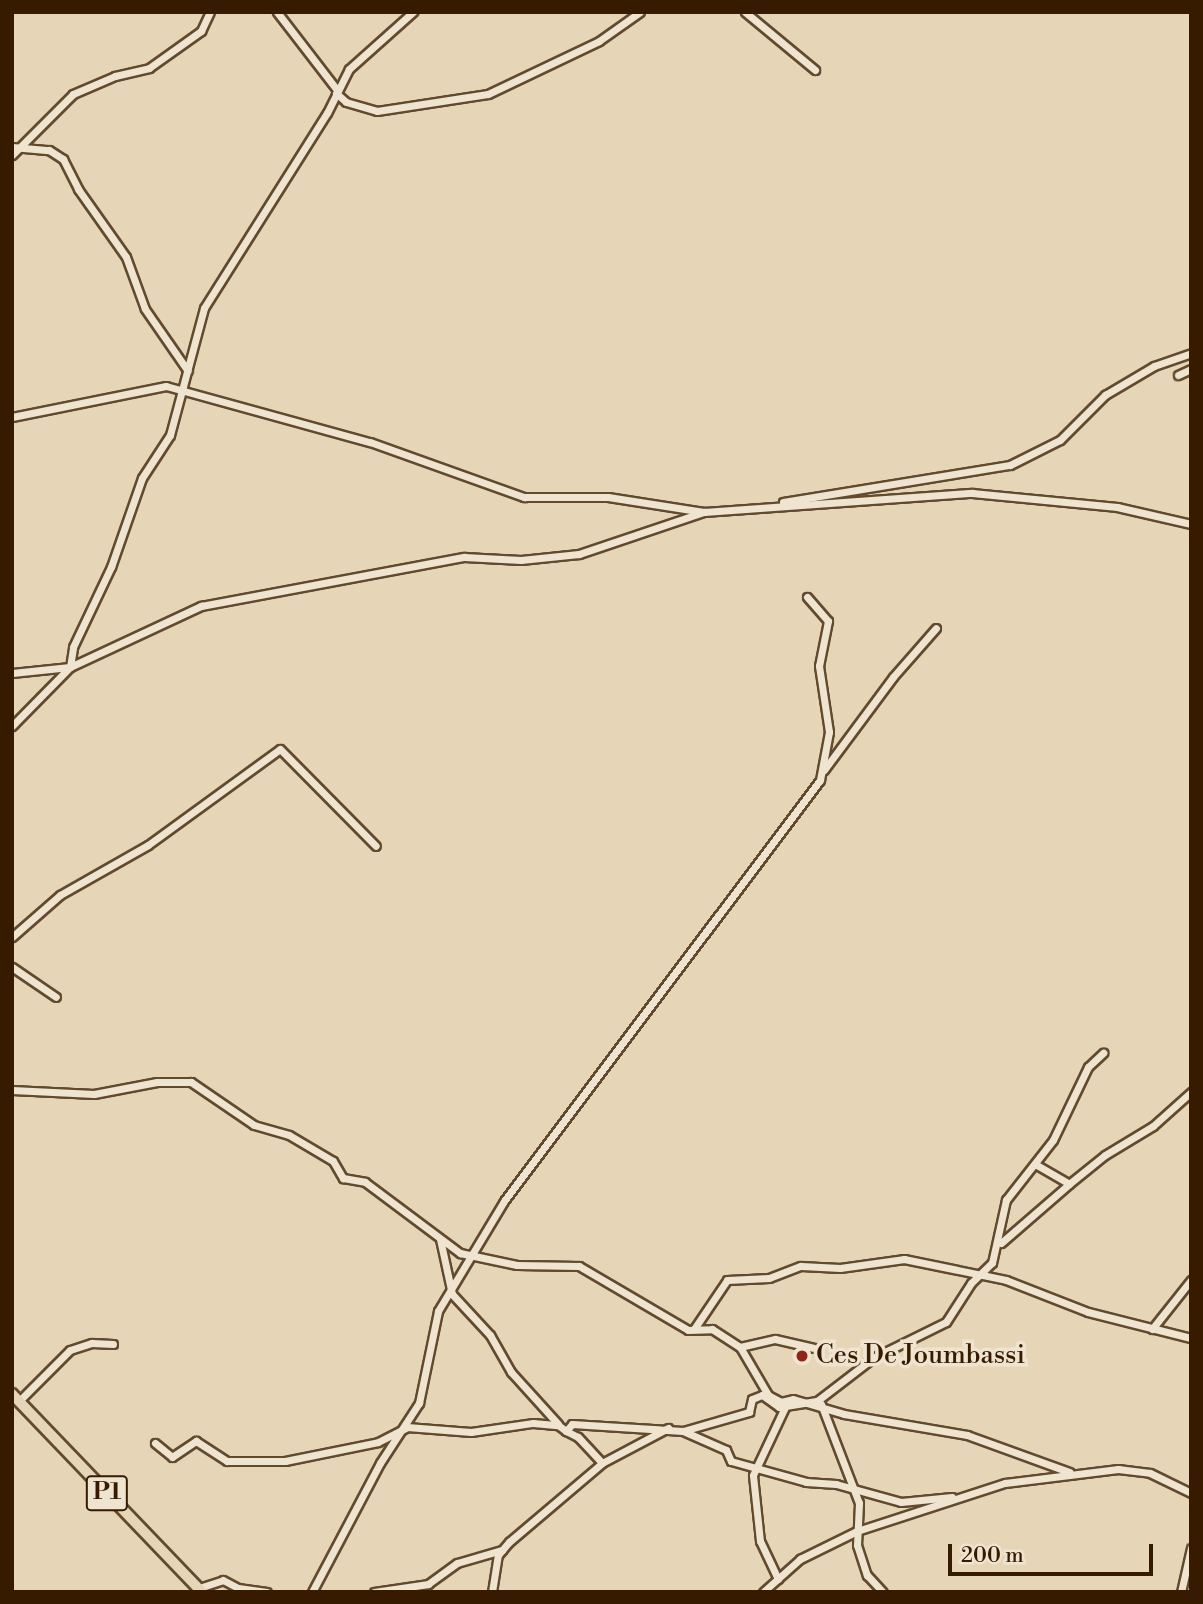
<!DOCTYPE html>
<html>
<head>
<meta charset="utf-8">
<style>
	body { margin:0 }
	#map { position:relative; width:1203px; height:1604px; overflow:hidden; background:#e6d6b7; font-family:"Libre Bodoni",serif }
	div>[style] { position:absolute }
	.roads { filter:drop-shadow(2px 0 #624a2e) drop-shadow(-2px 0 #624a2e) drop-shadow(0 2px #624a2e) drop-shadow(0 -2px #624a2e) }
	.street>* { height:7px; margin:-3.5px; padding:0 3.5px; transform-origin:3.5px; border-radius:3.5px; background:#efe4d0 }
	.primary>* { height:10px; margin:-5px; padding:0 5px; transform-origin:5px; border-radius:5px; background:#e6d6b7 }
	.dots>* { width:19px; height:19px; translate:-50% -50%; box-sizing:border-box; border:4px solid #efe4d0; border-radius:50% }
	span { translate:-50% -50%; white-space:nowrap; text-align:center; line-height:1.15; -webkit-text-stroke:7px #efe4d0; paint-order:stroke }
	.shield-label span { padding:2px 5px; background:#efe4d0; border:2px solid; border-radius:5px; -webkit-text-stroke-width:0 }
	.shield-label { font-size:24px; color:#361b01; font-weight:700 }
	.poi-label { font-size:26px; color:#361b01 }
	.left { translate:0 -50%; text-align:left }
	.frame { position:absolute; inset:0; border:14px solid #361b01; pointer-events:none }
	.scale { position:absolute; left:948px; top:1544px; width:205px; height:32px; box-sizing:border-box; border:4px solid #361b01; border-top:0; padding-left:9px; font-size:21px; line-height:24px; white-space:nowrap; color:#361b01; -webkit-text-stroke:5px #efe4d0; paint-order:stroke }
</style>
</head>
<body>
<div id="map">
	<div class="roads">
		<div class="street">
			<i style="left:277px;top:12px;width:98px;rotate:52.4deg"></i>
			<i style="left:745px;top:12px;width:91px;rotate:39.6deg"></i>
			<i style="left:336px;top:93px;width:13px;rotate:42deg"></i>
			<i style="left:346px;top:102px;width:32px;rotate:16deg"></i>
			<i style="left:377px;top:111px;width:112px;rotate:-8.7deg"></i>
			<i style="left:488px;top:94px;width:123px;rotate:-25.5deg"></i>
			<i style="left:599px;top:41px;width:50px;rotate:-35.3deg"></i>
			<i style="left:12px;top:147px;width:37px;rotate:5deg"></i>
			<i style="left:49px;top:150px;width:17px;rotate:33deg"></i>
			<i style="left:63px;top:159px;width:34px;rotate:63deg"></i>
			<i style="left:78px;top:189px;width:83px;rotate:54.8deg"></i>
			<i style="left:126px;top:257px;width:55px;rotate:69.9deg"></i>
			<i style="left:145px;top:309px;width:75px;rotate:55.3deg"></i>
			<i style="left:12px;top:155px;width:86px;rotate:-45deg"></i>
			<i style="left:73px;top:94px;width:46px;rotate:-23.2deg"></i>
			<i style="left:115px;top:76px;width:35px;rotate:-13deg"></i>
			<i style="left:149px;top:68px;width:64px;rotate:-35.4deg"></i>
			<i style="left:201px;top:31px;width:21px;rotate:-65deg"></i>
			<i style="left:1178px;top:375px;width:14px;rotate:-25deg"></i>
			<i style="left:12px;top:417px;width:157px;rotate:-11.4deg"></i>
			<i style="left:166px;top:386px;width:212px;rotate:15.4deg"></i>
			<i style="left:370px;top:442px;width:164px;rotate:19.7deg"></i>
			<i style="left:524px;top:497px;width:84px"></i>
			<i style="left:608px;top:497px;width:97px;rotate:8.9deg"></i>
			<i style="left:783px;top:502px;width:230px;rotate:-9.3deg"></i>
			<i style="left:1010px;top:465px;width:56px;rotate:-26.6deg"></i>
			<i style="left:1060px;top:440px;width:64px;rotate:-45deg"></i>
			<i style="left:1105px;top:395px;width:57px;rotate:-30.6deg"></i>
			<i style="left:1154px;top:366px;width:39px;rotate:-19deg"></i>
			<i style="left:12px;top:673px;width:58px;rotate:-5.9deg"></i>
			<i style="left:70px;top:667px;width:145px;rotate:-25deg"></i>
			<i style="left:201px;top:606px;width:268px;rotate:-10.6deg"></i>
			<i style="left:464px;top:557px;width:57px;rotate:3deg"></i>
			<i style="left:521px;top:560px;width:58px;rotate:-5.9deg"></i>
			<i style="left:579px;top:554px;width:132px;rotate:-18.6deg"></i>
			<i style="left:704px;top:512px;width:269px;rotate:-4.1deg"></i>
			<i style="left:972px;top:493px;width:146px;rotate:5.5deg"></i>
			<i style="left:1117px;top:507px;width:76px;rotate:12.9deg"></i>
			<i style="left:12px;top:726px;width:83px;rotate:-45.5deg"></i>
			<i style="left:70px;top:667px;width:20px;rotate:-81deg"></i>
			<i style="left:73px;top:647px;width:89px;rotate:-64.6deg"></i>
			<i style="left:111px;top:567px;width:94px;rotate:-70.8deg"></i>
			<i style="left:142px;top:478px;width:51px;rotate:-56.9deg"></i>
			<i style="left:170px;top:435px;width:131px;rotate:-75deg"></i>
			<i style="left:204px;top:308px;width:231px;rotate:-57.8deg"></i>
			<i style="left:327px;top:113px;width:49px;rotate:-63.4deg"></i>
			<i style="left:349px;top:69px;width:86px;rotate:-41.7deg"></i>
			<i style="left:824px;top:770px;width:116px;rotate:-53.4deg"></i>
			<i style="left:893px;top:677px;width:65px;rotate:-48.7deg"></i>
			<i style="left:12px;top:937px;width:64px;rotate:-41.2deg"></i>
			<i style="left:60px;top:895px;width:101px;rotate:-29.6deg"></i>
			<i style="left:148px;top:845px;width:163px;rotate:-36deg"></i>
			<i style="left:280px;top:749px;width:136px;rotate:45.3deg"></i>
			<i style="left:12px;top:967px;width:53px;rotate:34.3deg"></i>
			<i style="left:12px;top:1090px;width:82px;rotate:2.8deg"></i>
			<i style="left:94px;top:1094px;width:64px;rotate:-10.8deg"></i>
			<i style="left:157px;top:1082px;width:34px"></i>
			<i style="left:191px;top:1082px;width:76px;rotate:34.3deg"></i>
			<i style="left:254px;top:1125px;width:36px;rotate:16deg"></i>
			<i style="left:289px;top:1135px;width:51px;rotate:30.6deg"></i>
			<i style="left:333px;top:1161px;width:20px;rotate:60deg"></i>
			<i style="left:343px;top:1178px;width:22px;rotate:10deg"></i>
			<i style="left:365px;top:1182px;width:119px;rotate:36.8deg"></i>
			<i style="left:460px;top:1253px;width:58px;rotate:11.9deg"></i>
			<i style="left:517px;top:1265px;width:62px;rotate:0.9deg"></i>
			<i style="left:579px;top:1266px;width:126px;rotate:30.4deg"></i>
			<i style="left:688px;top:1330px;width:24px;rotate:-2deg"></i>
			<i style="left:712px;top:1329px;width:33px;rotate:33deg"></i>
			<i style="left:740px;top:1347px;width:36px;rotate:-13deg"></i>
			<i style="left:775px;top:1339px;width:39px;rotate:13deg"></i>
			<i style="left:1035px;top:1164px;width:39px;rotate:30deg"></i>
			<i style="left:1069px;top:1184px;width:46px;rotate:-38.9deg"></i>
			<i style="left:1105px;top:1155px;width:56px;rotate:-31.1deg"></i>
			<i style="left:1153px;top:1126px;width:51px;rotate:-41.8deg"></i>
			<i style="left:440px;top:1239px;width:56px;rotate:77.7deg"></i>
			<i style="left:452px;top:1294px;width:56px;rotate:47.2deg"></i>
			<i style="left:490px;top:1335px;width:43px;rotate:60.4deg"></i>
			<i style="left:511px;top:1372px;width:70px;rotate:47.9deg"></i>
			<i style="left:1001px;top:1243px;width:90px;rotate:-40.9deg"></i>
			<i style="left:694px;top:1329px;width:59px;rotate:-56deg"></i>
			<i style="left:727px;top:1280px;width:42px;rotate:-2.7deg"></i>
			<i style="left:769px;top:1278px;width:34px;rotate:-21deg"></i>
			<i style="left:801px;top:1266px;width:39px;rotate:3deg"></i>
			<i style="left:840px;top:1268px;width:65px;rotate:-8deg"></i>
			<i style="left:904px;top:1259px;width:104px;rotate:11.6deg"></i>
			<i style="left:1006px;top:1280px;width:88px;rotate:21.3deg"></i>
			<i style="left:1088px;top:1312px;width:106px;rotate:14.2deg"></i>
			<i style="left:1152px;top:1329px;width:63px;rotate:-51.5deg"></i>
			<i style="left:740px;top:1347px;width:56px;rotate:59.7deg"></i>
			<i style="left:768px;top:1395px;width:15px;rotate:28deg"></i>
			<i style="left:781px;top:1402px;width:12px;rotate:-14deg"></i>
			<i style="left:793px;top:1399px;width:53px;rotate:16.4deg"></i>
			<i style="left:844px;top:1414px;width:125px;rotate:9.7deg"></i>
			<i style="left:967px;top:1435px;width:109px;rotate:19.9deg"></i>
			<i style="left:19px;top:1401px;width:72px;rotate:-45deg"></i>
			<i style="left:70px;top:1350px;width:23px;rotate:-18deg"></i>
			<i style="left:92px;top:1343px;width:21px;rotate:3deg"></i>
			<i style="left:821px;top:1404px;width:106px;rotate:69deg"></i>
			<i style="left:859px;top:1503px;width:42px;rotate:92.7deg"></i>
			<i style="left:857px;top:1545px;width:32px;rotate:72deg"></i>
			<i style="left:867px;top:1575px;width:23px;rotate:47deg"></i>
			<i style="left:566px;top:1431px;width:13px;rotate:27deg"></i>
			<i style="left:578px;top:1437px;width:35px;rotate:47deg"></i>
			<i style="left:683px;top:1431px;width:47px;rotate:23.8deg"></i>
			<i style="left:726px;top:1450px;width:12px;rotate:66deg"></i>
			<i style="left:731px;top:1461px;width:78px;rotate:15.6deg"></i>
			<i style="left:806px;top:1482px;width:30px;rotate:4deg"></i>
			<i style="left:836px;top:1484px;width:67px;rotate:15.5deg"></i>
			<i style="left:901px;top:1502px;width:51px;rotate:-5.6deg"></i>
			<i style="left:155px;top:1443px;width:22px;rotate:39deg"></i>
			<i style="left:172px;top:1457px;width:29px;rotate:-34deg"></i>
			<i style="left:196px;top:1441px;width:37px;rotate:33deg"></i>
			<i style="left:227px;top:1461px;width:58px"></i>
			<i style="left:285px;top:1461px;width:95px;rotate:-11.5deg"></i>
			<i style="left:378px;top:1442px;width:33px;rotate:-27deg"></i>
			<i style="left:407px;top:1427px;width:64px;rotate:4.5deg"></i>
			<i style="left:471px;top:1432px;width:63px;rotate:-8.3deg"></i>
			<i style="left:533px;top:1423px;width:25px;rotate:5deg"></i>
			<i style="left:558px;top:1425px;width:10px;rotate:37deg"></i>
			<i style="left:566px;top:1431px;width:9px;rotate:-49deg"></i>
			<i style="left:572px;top:1424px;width:111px;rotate:3.6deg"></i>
			<i style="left:683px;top:1431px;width:69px;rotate:-16.1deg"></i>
			<i style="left:749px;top:1412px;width:13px;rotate:-77deg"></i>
			<i style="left:752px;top:1399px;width:11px;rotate:-22deg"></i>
			<i style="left:762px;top:1395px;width:21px;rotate:35deg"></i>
			<i style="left:779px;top:1407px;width:38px;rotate:-9deg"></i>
			<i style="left:817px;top:1401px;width:71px;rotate:-37.5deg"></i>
			<i style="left:873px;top:1358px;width:81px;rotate:-26.3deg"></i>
			<i style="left:946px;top:1322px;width:46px;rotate:-57.3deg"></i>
			<i style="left:971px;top:1283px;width:29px;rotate:-44deg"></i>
			<i style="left:992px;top:1263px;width:65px;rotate:-77.5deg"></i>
			<i style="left:1006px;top:1200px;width:76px;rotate:-51.9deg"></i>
			<i style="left:1053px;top:1140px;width:81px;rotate:-64.4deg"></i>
			<i style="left:1088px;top:1067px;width:21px;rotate:-43deg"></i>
			<i style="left:778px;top:1579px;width:42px;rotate:-115.3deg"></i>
			<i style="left:760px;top:1541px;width:66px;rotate:-96.1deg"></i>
			<i style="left:753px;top:1475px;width:75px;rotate:-64.8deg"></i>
			<i style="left:199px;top:1588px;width:25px;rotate:-18deg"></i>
			<i style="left:223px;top:1580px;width:17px;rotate:28deg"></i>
			<i style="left:238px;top:1588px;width:29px;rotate:8deg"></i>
			<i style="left:312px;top:1592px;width:146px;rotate:-62.2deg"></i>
			<i style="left:380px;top:1463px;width:72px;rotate:-57deg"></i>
			<i style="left:419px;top:1403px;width:94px;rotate:-78.3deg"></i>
			<i style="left:438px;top:1311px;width:128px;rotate:-59deg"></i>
			<i style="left:504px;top:1201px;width:526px;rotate:-53.11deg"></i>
			<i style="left:820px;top:780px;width:49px;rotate:-79.4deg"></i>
			<i style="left:829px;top:732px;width:67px;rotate:-98.6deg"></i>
			<i style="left:819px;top:666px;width:46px;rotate:-78.7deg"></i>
			<i style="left:828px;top:621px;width:32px;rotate:-131deg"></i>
			<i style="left:374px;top:1592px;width:55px;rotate:-8.4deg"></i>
			<i style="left:428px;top:1584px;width:36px;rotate:-36deg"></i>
			<i style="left:457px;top:1563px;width:47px;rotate:-16.1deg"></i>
			<i style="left:492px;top:1592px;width:37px;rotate:-81deg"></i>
			<i style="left:498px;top:1555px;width:17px;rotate:-50deg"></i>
			<i style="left:509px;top:1542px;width:122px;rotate:-40.3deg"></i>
			<i style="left:602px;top:1463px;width:75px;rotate:-27.9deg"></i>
			<i style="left:763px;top:1592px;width:50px;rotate:-41.7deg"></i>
			<i style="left:800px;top:1559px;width:64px;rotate:-26.2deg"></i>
			<i style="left:857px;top:1531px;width:156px;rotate:-18deg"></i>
			<i style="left:1005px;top:1483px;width:114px;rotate:-7.1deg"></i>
			<i style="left:1118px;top:1469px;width:32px;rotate:7deg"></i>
			<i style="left:1150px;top:1473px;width:46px;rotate:26deg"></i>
			<i style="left:1181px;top:1592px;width:45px;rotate:-77.2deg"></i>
		</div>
		<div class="primary">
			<i style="left:12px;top:1394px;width:274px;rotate:46.2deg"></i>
		</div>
	</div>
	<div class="dots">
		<i style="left:802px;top:1356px;background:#8f2418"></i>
	</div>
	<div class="shield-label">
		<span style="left:107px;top:1493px">P1</span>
	</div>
	<div class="poi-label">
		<span class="left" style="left:816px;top:1356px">Ces De Joumbassi</span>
	</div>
	<div class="frame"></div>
	<div class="scale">200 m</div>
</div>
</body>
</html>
